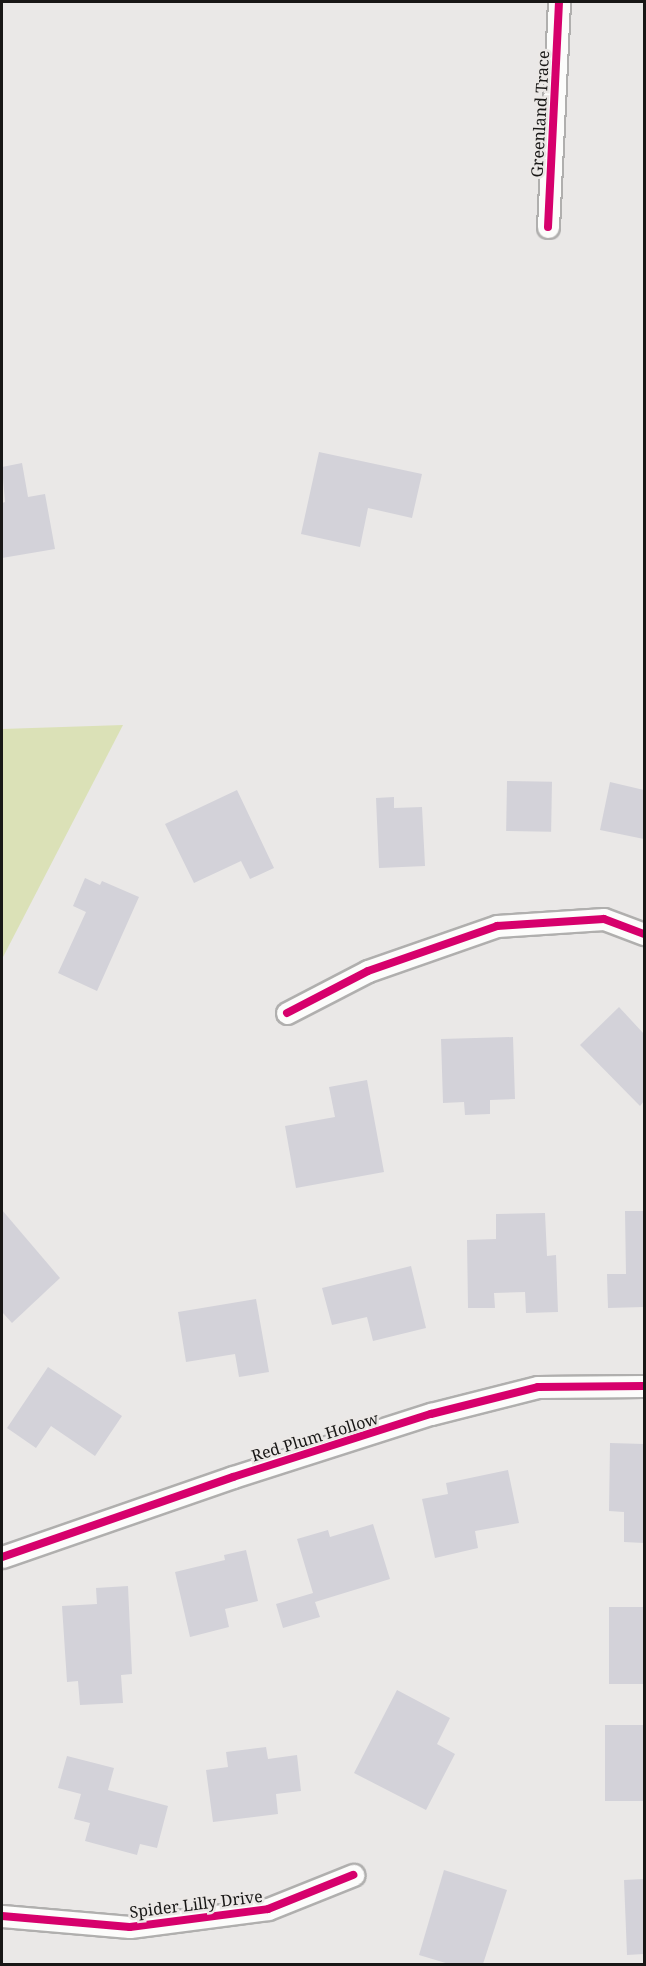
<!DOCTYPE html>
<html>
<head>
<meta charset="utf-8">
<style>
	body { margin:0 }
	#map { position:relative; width:646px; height:1966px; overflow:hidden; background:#eae8e7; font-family:"Noto Serif",serif }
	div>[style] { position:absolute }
	.green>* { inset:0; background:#dbe1b7 }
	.building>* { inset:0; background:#d3d2d9; transform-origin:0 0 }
	.roads { filter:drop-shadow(2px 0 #b0afae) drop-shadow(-2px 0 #b0afae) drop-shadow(0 2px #b0afae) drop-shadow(0 -2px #b0afae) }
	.minor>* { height:21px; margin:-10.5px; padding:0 10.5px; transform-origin:10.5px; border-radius:10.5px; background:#fcfcfb }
	.cycleway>* { height:8px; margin:-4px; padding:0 4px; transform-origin:4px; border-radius:4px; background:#d6006c }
	span { translate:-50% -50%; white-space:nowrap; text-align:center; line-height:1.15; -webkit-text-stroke:5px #ebe8e6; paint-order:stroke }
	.street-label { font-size:16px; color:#181716 }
	.frame { position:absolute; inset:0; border:3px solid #181716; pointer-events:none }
</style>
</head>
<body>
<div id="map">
	<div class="green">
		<i style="clip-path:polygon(123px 725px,2px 959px,2px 729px)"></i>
	</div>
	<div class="building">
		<i style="clip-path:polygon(319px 452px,422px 474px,412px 518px,368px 508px,360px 547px,301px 534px)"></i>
		<i style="clip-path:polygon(22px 463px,28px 497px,45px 494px,55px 549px,2px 558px,2px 503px,5px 502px,2px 467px)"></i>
		<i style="left:507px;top:781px;width:45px;height:50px;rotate:1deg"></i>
		<i style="clip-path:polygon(610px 782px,644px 790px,644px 839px,600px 830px)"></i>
		<i style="clip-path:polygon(237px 790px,274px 868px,250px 879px,241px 861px,194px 883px,165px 824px)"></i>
		<i style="clip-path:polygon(394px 797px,394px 808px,422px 807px,425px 866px,379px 868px,376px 798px)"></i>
		<i style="clip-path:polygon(85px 878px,100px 885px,102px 881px,139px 897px,97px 991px,58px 973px,86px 912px,73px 906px)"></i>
		<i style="clip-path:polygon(619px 1007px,644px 1034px,644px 1101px,640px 1106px,580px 1045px)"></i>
		<i style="clip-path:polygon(513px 1037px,515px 1099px,490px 1100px,490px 1114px,465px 1115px,464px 1102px,443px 1103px,441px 1039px)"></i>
		<i style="clip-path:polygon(367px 1080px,384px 1172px,296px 1188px,285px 1126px,335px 1117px,329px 1087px)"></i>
		<i style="clip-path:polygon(2px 1210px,60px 1278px,12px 1323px,2px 1312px)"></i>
		<i style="clip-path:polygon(625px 1211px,644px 1211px,644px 1307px,608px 1308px,607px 1274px,626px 1274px)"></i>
		<i style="clip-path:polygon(545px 1213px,547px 1256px,556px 1255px,558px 1312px,526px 1313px,525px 1292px,494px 1293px,495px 1308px,468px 1308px,467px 1240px,496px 1239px,496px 1214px)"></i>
		<i style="clip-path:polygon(411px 1266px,426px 1328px,373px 1341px,367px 1317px,332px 1325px,322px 1288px)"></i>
		<i style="clip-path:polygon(256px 1299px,269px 1372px,239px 1377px,235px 1354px,186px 1362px,178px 1312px)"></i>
		<i style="clip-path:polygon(48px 1367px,122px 1416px,95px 1456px,51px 1426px,36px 1448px,7px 1428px)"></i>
		<i style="clip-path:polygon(610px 1443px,644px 1444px,644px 1543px,624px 1542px,624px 1512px,609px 1511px)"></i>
		<i style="clip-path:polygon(508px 1470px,519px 1523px,475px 1531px,478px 1548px,435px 1558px,422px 1499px,448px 1494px,446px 1483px)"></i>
		<i style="clip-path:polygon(373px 1524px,390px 1579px,315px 1602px,320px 1617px,283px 1628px,276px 1604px,313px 1593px,297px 1539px,328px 1530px,330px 1537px)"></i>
		<i style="clip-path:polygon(246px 1550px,258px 1601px,225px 1609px,229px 1627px,190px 1637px,175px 1572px,225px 1560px,224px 1555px)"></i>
		<i style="clip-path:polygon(128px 1586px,132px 1674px,121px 1675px,123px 1703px,80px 1705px,78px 1681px,67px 1682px,62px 1606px,97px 1604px,96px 1588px)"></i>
		<i style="left:609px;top:1607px;width:35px;height:77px"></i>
		<i style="clip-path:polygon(397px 1690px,450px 1718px,437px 1744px,455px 1754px,426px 1810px,354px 1773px)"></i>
		<i style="left:644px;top:1725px;width:76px;height:39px;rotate:90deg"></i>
		<i style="clip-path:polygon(266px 1747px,268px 1759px,297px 1755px,301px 1791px,276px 1794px,278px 1814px,213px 1822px,206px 1770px,228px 1767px,226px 1752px)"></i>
		<i style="clip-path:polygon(67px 1756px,114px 1768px,108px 1790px,168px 1806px,157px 1848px,140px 1844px,137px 1855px,85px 1841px,90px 1823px,74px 1819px,81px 1794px,58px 1788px)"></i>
		<i style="clip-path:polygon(444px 1870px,507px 1890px,483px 1964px,449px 1964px,419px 1955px)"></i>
		<i style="clip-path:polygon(644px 1879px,644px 1954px,627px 1955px,624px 1880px)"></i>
	</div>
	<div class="roads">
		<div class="minor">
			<i style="left:548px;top:227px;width:225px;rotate:-87.2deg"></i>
			<i style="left:287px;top:1013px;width:91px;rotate:-27.4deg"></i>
			<i style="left:368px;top:971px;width:137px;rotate:-19.2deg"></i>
			<i style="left:497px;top:926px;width:107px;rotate:-3.7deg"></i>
			<i style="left:604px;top:919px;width:43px;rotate:20.6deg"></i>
			<i style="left:2px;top:1557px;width:244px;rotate:-19.1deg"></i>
			<i style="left:233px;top:1477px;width:208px;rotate:-17.7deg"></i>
			<i style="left:431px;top:1414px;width:110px;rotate:-14.2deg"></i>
			<i style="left:538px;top:1387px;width:106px;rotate:-0.5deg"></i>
			<i style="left:2px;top:1916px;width:128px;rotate:4.9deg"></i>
			<i style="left:130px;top:1927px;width:139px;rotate:-7.4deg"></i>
			<i style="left:268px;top:1909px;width:92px;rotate:-21.8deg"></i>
		</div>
	</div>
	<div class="cycleway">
		<i style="left:548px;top:227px;width:225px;rotate:-87.2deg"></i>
		<i style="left:287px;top:1013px;width:91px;rotate:-27.4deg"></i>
		<i style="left:368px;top:971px;width:137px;rotate:-19.2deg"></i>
		<i style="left:497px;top:926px;width:107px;rotate:-3.7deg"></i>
		<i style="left:604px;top:919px;width:43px;rotate:20.6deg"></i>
		<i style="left:2px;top:1557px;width:244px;rotate:-19.1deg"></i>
		<i style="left:233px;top:1477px;width:208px;rotate:-17.7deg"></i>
		<i style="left:431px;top:1414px;width:110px;rotate:-14.2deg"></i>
		<i style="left:538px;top:1387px;width:106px;rotate:-0.5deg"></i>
		<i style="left:2px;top:1916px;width:128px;rotate:4.9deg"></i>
		<i style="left:130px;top:1927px;width:139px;rotate:-7.4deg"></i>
		<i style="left:268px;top:1909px;width:92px;rotate:-21.8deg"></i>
	</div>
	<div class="street-label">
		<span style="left:540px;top:114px;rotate:-87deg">Greenland Trace</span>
		<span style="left:315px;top:1437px;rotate:-17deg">Red Plum Hollow</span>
		<span style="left:196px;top:1904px;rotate:-7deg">Spider Lilly Drive</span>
	</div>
	<div class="frame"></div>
</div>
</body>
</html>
